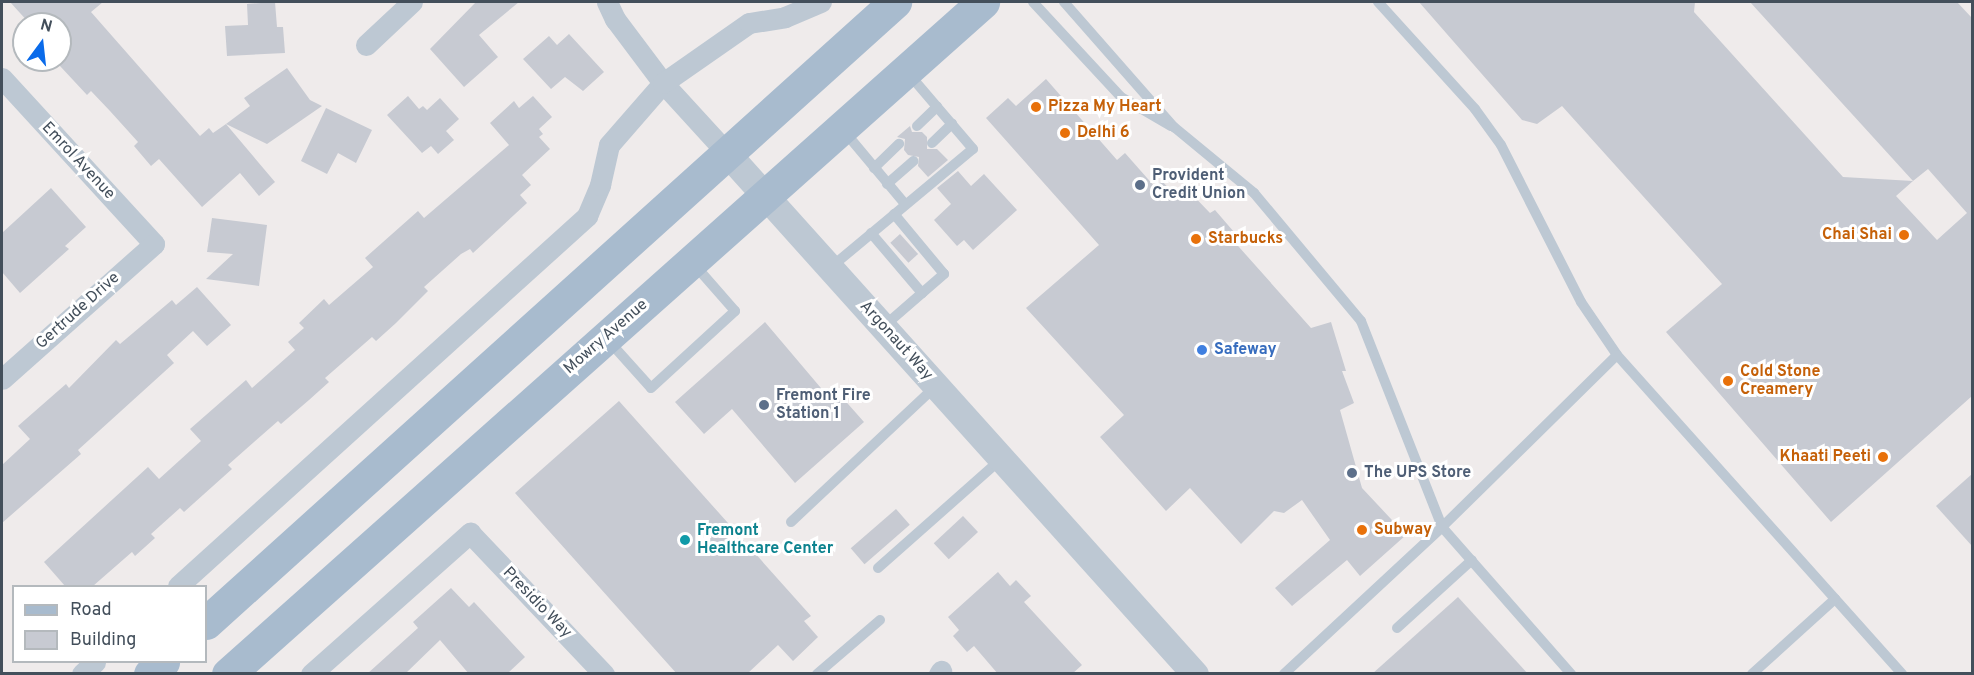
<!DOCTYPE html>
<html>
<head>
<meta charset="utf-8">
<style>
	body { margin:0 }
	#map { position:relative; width:1974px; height:675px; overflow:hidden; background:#efebeb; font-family:Overpass,sans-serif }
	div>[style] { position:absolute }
	.building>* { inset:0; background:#c7cad2; transform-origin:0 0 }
	.service>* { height:10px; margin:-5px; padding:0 5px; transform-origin:5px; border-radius:5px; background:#bdc8d3 }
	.minor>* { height:21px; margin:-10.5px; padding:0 10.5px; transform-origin:10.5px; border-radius:10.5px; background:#bdc8d3 }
	.tertiary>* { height:27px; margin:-13.5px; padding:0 13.5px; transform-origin:13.5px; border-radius:13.5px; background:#bdc8d3 }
	.primary>* { height:33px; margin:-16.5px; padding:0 16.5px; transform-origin:16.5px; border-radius:16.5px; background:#a8bbce }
	.dots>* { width:16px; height:16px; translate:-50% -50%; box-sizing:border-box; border:3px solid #fff; border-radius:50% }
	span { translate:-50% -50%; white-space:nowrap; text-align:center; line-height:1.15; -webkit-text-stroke:6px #fff; paint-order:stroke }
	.food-label { font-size:16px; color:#c56008; font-weight:700 }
	.left { translate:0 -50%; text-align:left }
	.right { translate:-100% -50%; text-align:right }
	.street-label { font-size:16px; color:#434f5b }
	.service-label { font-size:16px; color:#4e5e75; font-weight:700 }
	.shop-label { font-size:16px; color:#366cbe; font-weight:700 }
	.culture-label { font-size:16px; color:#0d838f; font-weight:700 }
	.frame { position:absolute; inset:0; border:3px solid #434f5b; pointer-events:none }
	.legend { position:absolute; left:12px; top:585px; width:195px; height:78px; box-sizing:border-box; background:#fff; border:2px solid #b4b9bd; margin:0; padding:8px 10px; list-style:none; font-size:18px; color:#434f5b }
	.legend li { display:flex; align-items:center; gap:12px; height:30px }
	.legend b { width:30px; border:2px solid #b4b9bd }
	.north { position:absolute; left:12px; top:12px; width:60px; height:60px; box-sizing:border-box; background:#fff; border:2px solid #b4b9bd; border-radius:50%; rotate:15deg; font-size:16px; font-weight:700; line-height:24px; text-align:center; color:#434f5b }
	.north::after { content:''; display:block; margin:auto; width:21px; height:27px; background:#0a6bea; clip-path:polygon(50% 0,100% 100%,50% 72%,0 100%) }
</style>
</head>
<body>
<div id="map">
	<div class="building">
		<i style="clip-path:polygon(10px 2px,103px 2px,91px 12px,200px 136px,209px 128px,213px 133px,226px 124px,275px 182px,259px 196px,240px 173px,202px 207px,159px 159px,151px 166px,134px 146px,138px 142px,110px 111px,91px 91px,87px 95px,60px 66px,60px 24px,30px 24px)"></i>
		<i style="clip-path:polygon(275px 2px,277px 27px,283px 27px,285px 53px,227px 56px,225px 26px,248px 25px,247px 4px)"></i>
		<i style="clip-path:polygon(476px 2px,519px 2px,479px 35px,498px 57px,464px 87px,430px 49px)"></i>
		<i style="clip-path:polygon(1419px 2px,1695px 2px,1694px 12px,1843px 177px,1913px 181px,1896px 196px,1937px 240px,1967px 213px,1928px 169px,1913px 181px,1750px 2px,1957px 2px,1972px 18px,1972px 396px,1831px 522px,1666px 332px,1722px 284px,1562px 106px,1537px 124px,1522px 120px)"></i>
		<i style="clip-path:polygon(569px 34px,604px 72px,583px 91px,565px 77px,551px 89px,523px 59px,549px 36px,557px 45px)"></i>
		<i style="clip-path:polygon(287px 68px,310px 100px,322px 106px,267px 144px,226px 124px,250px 106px,244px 98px)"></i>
		<i style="clip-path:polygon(1046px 79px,1117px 160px,1125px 153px,1155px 187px,1162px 181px,1174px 194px,1184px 186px,1210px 213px,1215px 210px,1234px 232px,1231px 238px,1311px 328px,1331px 322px,1346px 371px,1342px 371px,1354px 403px,1340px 410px,1362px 488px,1406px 535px,1360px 576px,1347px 560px,1292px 606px,1275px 588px,1330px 540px,1302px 500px,1284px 513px,1274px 511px,1241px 544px,1190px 488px,1166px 511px,1100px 437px,1124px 415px,1026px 308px,1099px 245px,986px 118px,1008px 98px,1016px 106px)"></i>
		<i style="clip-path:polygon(408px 96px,419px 109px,423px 106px,427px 110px,440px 98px,459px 119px,446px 131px,454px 140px,438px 154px,431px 146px,422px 153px,387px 115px)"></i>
		<i style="clip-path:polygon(533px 96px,552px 117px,539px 129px,543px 134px,539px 137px,550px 149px,522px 175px,531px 185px,520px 195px,527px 203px,473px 253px,470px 249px,461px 254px,424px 287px,428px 291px,396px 323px,376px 341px,372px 337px,325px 378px,329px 382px,309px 400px,281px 424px,278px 421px,228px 465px,232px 469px,184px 512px,180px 508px,151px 534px,155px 538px,135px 556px,132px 552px,93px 586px,65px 586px,44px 562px,148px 467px,159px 479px,201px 441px,190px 429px,246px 380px,252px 388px,295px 350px,288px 342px,304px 328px,299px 323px,324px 299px,329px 305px,373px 267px,365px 258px,418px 211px,424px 218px,509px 145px,490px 123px,514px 101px,519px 108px)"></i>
		<i style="clip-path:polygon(326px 108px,372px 130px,356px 163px,338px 153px,327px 174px,301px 161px)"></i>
		<i style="clip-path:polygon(910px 126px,912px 132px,922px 132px,927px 137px,927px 149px,937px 149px,948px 160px,928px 177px,918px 166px,919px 157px,908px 155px,904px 150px,905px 139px,897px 137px)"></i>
		<i style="clip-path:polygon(958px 171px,971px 186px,984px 174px,1017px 210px,973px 250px,964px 240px,957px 246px,934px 220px,951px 204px,937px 188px)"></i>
		<i style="clip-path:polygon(51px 188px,86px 227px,65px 246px,69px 249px,20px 293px,2px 272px,2px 233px)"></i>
		<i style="clip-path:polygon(212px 218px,267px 225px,259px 286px,206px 279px,233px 254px,207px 252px)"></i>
		<i style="left:900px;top:234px;width:27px;height:13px;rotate:48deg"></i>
		<i style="clip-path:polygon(197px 287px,231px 325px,207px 346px,193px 331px,167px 355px,174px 363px,78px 450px,81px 454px,2px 523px,2px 465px,30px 439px,18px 426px,66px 384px,69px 388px,116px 340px,120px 344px,172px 300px,176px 305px)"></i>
		<i style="clip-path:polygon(765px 322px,826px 394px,833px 387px,864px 422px,795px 483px,732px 409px,704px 434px,675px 402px)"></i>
		<i style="clip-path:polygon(619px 401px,811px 616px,804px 621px,818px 637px,793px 661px,778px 645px,747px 674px,677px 674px,515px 493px)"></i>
		<i style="clip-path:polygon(1972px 474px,1972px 546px,1936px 506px)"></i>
		<i style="left:896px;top:509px;width:21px;height:60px;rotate:49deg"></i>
		<i style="left:963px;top:516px;width:22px;height:40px;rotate:47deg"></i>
		<i style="clip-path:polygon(998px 572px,1010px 586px,1016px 580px,1031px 596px,1024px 602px,1082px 665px,1072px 674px,998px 674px,974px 646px,967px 652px,953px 636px,959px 630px,948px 617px)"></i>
		<i style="clip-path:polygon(451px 588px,469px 607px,474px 602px,525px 657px,507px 674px,469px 674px,440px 640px,405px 674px,367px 674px,418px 628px,413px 622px)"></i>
		<i style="clip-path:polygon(1458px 597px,1528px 674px,1372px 674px)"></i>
	</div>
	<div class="service">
		<i style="left:1033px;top:2px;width:129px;rotate:47.2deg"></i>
		<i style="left:1121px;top:97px;width:58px;rotate:30.1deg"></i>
		<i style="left:1064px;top:2px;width:167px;rotate:48.7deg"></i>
		<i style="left:1174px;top:127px;width:104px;rotate:39.5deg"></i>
		<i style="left:1254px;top:193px;width:167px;rotate:50.1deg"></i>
		<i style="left:1361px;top:321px;width:221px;rotate:68.5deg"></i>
		<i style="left:1442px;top:527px;width:196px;rotate:48.7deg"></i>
		<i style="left:1378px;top:2px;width:144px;rotate:47.8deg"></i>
		<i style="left:1475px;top:109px;width:44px;rotate:54.2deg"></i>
		<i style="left:1501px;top:145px;width:176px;rotate:63deg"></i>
		<i style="left:1581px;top:302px;width:64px;rotate:55.8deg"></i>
		<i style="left:1617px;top:355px;width:428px;rotate:48.2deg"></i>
		<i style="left:917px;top:126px;width:28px;rotate:-44deg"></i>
		<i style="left:844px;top:131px;width:95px;rotate:50.1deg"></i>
		<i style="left:932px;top:143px;width:28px;rotate:-44deg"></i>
		<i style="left:874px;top:168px;width:35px;rotate:-44deg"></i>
		<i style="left:887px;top:184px;width:35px;rotate:-41deg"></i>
		<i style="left:871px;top:233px;width:79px;rotate:49.6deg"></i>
		<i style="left:830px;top:268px;width:186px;rotate:-39.8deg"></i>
		<i style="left:973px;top:149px;width:100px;rotate:-130.5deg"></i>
		<i style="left:883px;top:327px;width:81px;rotate:-41deg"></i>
		<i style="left:944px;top:274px;width:78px;rotate:-129.8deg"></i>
		<i style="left:608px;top:340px;width:64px;rotate:48.1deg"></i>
		<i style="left:651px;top:388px;width:114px;rotate:-42.5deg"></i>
		<i style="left:735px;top:311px;width:64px;rotate:-131.2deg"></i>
		<i style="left:791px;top:522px;width:199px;rotate:-43.2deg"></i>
		<i style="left:878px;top:568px;width:164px;rotate:-41.5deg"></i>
		<i style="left:1397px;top:628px;width:101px;rotate:-42.2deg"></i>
		<i style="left:817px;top:674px;width:83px;rotate:-40.6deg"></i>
		<i style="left:1284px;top:674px;width:216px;rotate:-42.9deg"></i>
		<i style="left:1442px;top:527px;width:245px;rotate:-44.5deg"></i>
		<i style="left:1752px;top:674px;width:112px;rotate:-42.1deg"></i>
	</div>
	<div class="minor">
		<i style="left:607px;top:2px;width:19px;rotate:65deg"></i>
		<i style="left:615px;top:19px;width:80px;rotate:53.1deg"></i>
		<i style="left:663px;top:83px;width:92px;rotate:47.6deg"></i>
		<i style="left:366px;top:45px;width:63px;rotate:-43.1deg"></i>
		<i style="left:2px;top:78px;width:225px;rotate:47.5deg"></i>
		<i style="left:154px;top:244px;width:203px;rotate:138.4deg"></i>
		<i style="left:178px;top:586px;width:552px;rotate:-42.13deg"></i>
		<i style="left:587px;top:216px;width:34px;rotate:-67deg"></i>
		<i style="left:600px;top:185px;width:41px;rotate:-77.3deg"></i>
		<i style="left:609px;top:145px;width:82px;rotate:-48.9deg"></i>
		<i style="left:663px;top:83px;width:105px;rotate:-34.9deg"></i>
		<i style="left:749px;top:23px;width:36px;rotate:-9deg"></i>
		<i style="left:785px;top:17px;width:39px;rotate:-23deg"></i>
		<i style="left:82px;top:674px;width:18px;rotate:-43deg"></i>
		<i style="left:311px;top:674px;width:213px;rotate:-41.6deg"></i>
		<i style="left:470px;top:533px;width:195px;rotate:46.5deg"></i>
		<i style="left:939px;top:674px;width:4px;rotate:-56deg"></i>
	</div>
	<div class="tertiary">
		<i style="left:725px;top:151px;width:703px;rotate:48.06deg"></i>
	</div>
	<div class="primary">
		<i style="left:206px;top:623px;width:928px;rotate:-42.03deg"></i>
		<i style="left:150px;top:674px;width:18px;rotate:-43deg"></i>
		<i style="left:228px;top:674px;width:1011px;rotate:-41.67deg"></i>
	</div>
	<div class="dots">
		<i style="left:1036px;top:107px;background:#e8710a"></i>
		<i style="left:1065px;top:133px;background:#e8710a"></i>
		<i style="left:1140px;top:185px;background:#5c6f8a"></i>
		<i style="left:1904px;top:235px;background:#e8710a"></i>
		<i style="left:1196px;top:239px;background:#e8710a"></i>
		<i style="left:1202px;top:350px;background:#3f7fe0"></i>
		<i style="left:1728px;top:381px;background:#e8710a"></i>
		<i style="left:764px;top:405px;background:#5c6f8a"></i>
		<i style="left:1883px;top:457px;background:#e8710a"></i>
		<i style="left:1352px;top:473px;background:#5c6f8a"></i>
		<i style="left:1362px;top:530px;background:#e8710a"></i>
		<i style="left:685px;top:540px;background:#0f9aa8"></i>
	</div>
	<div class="food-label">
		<span class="left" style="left:1048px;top:107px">Pizza My Heart</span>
		<span class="left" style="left:1077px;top:133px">Delhi 6</span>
		<span class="right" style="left:1892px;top:235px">Chai Shai</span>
		<span class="left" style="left:1208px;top:239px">Starbucks</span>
		<span class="left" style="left:1740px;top:381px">Cold Stone<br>Creamery</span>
		<span class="right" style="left:1871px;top:457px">Khaati Peeti</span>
		<span class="left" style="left:1374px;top:530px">Subway</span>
	</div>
	<div class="street-label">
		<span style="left:78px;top:161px;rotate:47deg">Emrol Avenue</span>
		<span style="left:78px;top:311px;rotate:-42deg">Gertrude Drive</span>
		<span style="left:606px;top:337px;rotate:-41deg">Mowry Avenue</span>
		<span style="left:896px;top:341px;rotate:48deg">Argonaut Way</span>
		<span style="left:537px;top:603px;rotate:46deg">Presidio Way</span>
	</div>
	<div class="service-label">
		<span class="left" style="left:1152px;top:185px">Provident<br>Credit Union</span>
		<span class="left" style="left:776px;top:405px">Fremont Fire<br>Station 1</span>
		<span class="left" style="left:1364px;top:473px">The UPS Store</span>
	</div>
	<div class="shop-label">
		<span class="left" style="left:1214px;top:350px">Safeway</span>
	</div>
	<div class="culture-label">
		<span class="left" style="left:697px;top:540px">Fremont<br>Healthcare Center</span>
	</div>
	<div class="frame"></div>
	<ul class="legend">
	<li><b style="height:8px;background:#a8bbce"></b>Road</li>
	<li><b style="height:16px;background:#c7cad2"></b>Building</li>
	</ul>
	<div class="north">N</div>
</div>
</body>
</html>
